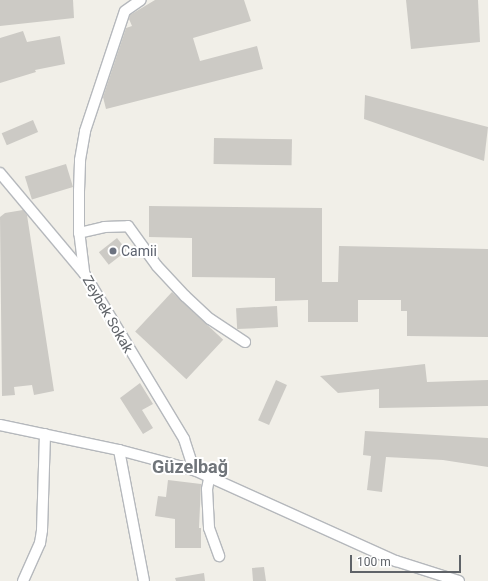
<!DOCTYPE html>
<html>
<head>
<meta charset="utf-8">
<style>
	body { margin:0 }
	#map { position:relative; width:488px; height:581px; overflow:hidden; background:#f1efe8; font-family:Roboto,sans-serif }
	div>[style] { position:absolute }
	.building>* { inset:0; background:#cccac5; transform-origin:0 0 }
	.roads { filter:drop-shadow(1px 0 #b5b8bc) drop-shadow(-1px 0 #b5b8bc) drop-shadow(0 1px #b5b8bc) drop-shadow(0 -1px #b5b8bc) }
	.minor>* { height:10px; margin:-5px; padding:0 5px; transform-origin:5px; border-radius:5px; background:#fff }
	.dots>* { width:11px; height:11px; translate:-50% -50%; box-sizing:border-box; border:2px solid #fff; border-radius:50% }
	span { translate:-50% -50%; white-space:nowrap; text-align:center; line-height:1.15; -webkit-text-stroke:4px #fff; paint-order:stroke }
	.worship-label { font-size:14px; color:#5b616d }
	.left { translate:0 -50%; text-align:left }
	.street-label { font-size:14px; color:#5f6368 }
	.district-label { font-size:18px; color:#70757a; font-weight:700 }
	.scale { position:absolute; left:350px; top:555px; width:111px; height:18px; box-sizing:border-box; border:2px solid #5f6368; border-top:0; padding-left:5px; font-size:12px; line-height:14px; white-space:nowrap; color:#5f6368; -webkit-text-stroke:3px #fff; paint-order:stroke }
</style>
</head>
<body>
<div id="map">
	<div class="building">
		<i style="clip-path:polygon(0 0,73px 0,74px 18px,0 26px)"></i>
		<i style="clip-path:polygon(155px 0,244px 0,251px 21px,193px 38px,200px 61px,257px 46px,263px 69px,106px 109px,103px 97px,126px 28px,132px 26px,129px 19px,130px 15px)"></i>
		<i style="clip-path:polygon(406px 0,478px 0,480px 42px,411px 49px)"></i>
		<i style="clip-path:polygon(23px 31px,27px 42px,60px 36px,65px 64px,35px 70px,36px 72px,0 83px,0 38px)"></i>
		<i style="clip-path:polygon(365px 95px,488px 127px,484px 161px,364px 119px)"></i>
		<i style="left:33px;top:120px;width:13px;height:34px;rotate:67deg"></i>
		<i style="left:214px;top:138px;width:78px;height:26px;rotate:1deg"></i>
		<i style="left:66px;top:164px;width:24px;height:43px;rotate:73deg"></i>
		<i style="clip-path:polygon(149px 206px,322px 208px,322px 282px,338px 282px,339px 246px,488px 249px,488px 337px,407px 336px,407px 311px,401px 311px,401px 300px,358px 300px,358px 322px,308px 322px,308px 300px,275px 301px,275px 278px,192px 277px,192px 238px,149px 237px)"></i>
		<i style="clip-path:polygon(23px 210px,27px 215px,54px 391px,34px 395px,32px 385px,14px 387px,15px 395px,2px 396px,0 217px,5px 213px)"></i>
		<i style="left:117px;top:238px;width:16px;height:23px;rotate:52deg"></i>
		<i style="left:172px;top:292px;width:70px;height:54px;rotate:43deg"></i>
		<i style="left:277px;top:306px;width:21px;height:41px;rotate:87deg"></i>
		<i style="clip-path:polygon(425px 364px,427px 382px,488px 380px,488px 406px,379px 408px,379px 389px,338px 393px,320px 376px)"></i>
		<i style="left:276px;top:380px;width:12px;height:44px;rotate:24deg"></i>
		<i style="clip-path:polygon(140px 383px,153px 404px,142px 410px,153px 428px,143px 434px,120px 398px)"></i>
		<i style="clip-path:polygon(365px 431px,488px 438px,488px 467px,443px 460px,386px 457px,382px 492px,367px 490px,371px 456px,363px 455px)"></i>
		<i style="clip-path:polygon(168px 480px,201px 484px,199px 528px,201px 528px,201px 548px,175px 548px,175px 519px,155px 516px,158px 496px,166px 497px)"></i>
		<i style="clip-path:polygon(264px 567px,266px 581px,253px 581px,252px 568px)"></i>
		<i style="clip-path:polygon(204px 573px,205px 581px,176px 581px,175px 578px)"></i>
	</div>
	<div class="roads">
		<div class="minor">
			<i style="left:0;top:173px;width:131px;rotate:50deg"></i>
			<i style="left:84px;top:273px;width:194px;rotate:58.9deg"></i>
			<i style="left:184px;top:439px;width:33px;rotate:72deg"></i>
			<i style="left:79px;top:233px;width:26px;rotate:-13deg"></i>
			<i style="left:104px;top:227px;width:24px;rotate:-2deg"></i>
			<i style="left:128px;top:226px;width:49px;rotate:54.1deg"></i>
			<i style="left:157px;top:266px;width:41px;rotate:47deg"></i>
			<i style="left:185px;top:296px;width:34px;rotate:43deg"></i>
			<i style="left:210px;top:319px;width:42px;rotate:33.3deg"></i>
			<i style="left:84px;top:271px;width:38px;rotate:-97deg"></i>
			<i style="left:79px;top:233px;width:42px;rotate:-90deg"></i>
			<i style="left:79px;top:191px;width:31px;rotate:-88deg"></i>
			<i style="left:80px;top:160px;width:29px;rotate:-80deg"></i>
			<i style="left:85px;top:131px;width:126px;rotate:-71.6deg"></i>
			<i style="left:125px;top:11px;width:19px;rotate:-35deg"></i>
			<i style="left:0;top:425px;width:122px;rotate:11.9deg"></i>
			<i style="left:119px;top:450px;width:78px;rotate:14.9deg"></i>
			<i style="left:194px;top:470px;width:222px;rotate:24.3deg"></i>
			<i style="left:396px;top:561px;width:66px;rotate:17.6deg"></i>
			<i style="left:119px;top:450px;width:133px;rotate:79.2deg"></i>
			<i style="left:209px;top:479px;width:10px;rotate:101deg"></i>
			<i style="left:207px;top:489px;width:39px;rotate:87deg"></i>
			<i style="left:209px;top:528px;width:30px;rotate:70deg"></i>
			<i style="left:23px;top:581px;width:42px;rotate:-65.9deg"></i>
			<i style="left:40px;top:543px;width:13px;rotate:-81deg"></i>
			<i style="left:42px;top:530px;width:96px;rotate:-88.2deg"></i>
		</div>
	</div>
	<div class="dots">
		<i style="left:113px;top:251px;background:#6b7280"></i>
	</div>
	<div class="worship-label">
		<span class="left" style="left:121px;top:251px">Camii</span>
	</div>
	<div class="street-label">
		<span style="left:108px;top:314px;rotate:60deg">Zeybek Sokak</span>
	</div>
	<div class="district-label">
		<span style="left:190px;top:467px">Güzelbağ</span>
	</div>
	<div class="scale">100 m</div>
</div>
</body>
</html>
